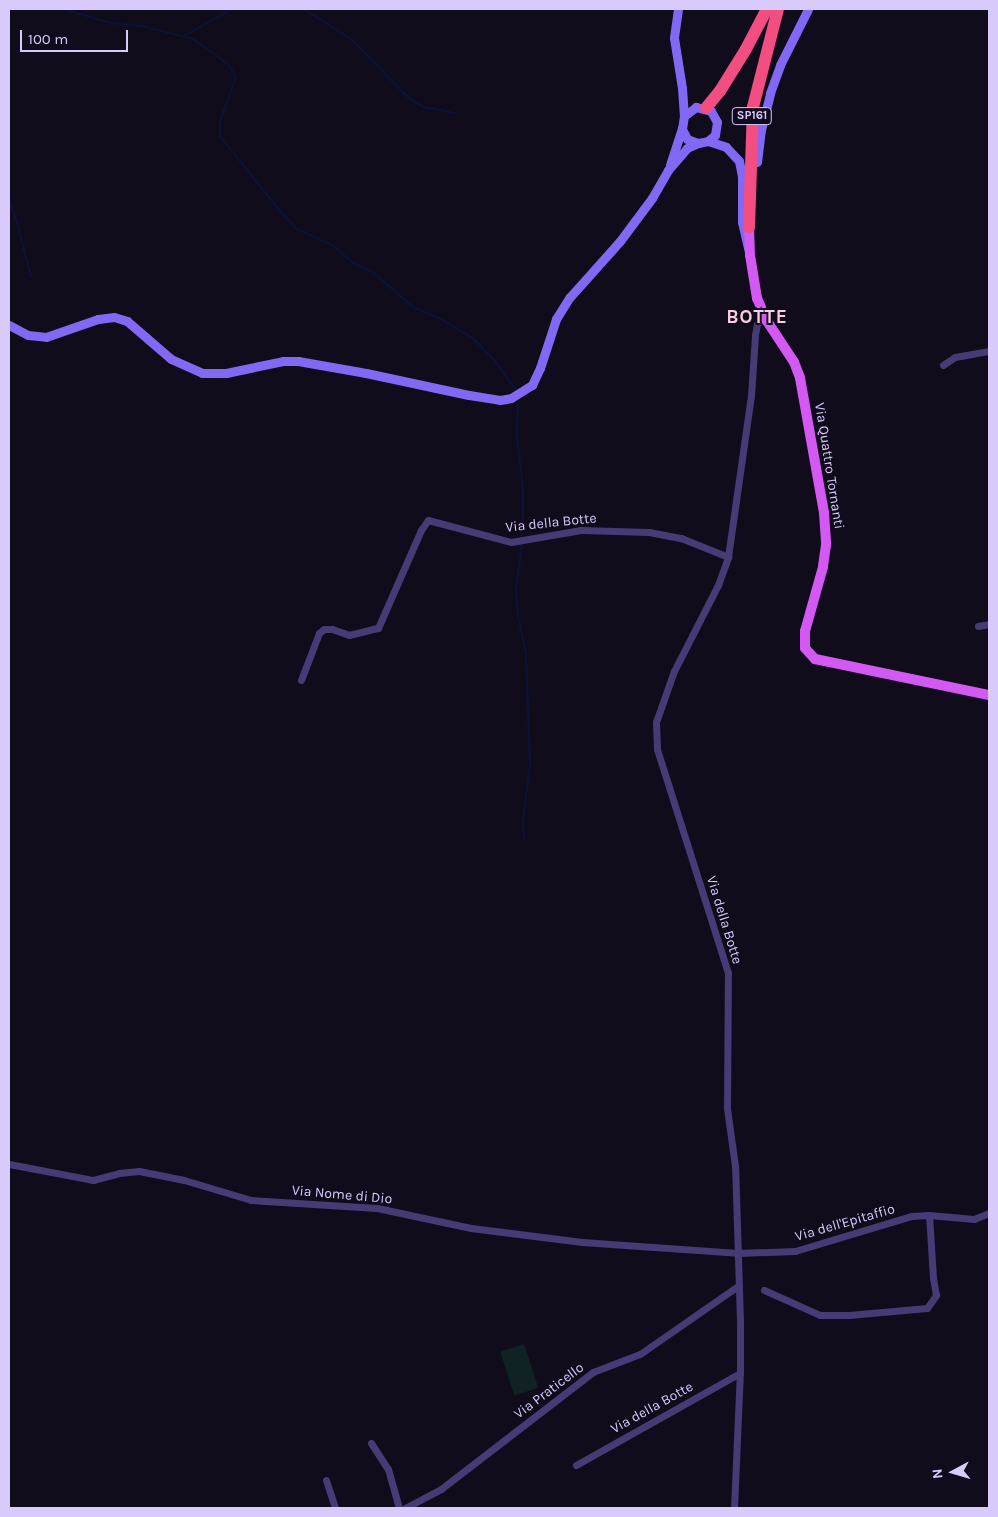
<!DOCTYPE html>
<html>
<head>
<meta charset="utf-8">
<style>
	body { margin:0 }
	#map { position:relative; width:998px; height:1517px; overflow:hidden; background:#110c1b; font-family:Karla,sans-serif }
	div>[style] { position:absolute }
	.green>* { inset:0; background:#102224; transform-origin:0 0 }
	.stream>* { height:2px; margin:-1px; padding:0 1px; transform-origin:1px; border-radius:1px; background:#0b1435 }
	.street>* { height:7px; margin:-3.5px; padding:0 3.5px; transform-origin:3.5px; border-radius:3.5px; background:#473b76 }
	.secondary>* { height:9px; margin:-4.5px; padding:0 4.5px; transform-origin:4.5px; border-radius:4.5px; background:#8368f4 }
	.primary>* { height:10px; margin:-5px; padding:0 5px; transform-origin:5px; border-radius:5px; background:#d359f3 }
	.highway>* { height:12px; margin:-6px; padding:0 6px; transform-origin:6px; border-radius:6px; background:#f24e81 }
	span { translate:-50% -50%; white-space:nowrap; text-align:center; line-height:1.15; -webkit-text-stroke:4px #110c1b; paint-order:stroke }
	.shield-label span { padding:1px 4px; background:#110c1b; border:1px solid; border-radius:4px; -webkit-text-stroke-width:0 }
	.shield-label { font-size:12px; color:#d8cafb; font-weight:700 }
	.street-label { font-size:14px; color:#d8cafb }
	.district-label { font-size:19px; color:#fbcce2; font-weight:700; letter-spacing:1px }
	.frame { position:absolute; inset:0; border:10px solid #d8cafb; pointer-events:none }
	.north { position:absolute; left:928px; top:1447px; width:50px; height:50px; -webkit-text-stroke:4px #110c1b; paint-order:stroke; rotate:264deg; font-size:14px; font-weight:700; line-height:20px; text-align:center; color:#d8cafb }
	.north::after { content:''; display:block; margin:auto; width:18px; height:22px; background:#d8cafb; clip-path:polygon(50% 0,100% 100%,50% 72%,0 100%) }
	.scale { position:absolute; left:20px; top:30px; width:108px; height:22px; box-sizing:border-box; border:2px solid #d8cafb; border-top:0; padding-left:6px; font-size:15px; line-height:18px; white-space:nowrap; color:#d8cafb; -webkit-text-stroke:4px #110c1b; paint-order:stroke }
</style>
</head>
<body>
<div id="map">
	<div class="green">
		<i style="left:524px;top:1344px;width:46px;height:25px;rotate:72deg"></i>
	</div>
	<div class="stream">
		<i style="left:63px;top:9px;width:50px;rotate:16.3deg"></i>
		<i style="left:111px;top:23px;width:31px;rotate:6deg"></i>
		<i style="left:142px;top:26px;width:53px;rotate:14.3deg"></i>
		<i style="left:193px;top:39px;width:42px;rotate:35.2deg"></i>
		<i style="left:227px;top:63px;width:14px;rotate:56deg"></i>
		<i style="left:235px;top:75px;width:5px;rotate:90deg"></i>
		<i style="left:235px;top:80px;width:44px;rotate:110.1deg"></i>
		<i style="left:220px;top:121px;width:15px;rotate:90deg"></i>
		<i style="left:220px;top:136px;width:95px;rotate:51.4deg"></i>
		<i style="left:279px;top:210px;width:26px;rotate:47deg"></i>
		<i style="left:297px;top:229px;width:41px;rotate:24.7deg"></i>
		<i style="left:334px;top:246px;width:25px;rotate:42deg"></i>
		<i style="left:353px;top:263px;width:23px;rotate:25deg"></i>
		<i style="left:374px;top:273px;width:52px;rotate:41.1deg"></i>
		<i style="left:413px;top:307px;width:30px;rotate:23deg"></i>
		<i style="left:441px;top:319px;width:37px;rotate:31deg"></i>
		<i style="left:473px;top:338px;width:30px;rotate:46deg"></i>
		<i style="left:494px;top:360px;width:36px;rotate:54deg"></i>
		<i style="left:304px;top:9px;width:56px;rotate:32.6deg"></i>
		<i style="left:351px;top:39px;width:86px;rotate:45.5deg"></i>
		<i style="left:411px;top:100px;width:15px;rotate:28deg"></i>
		<i style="left:424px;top:107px;width:31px;rotate:11deg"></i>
		<i style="left:184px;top:36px;width:55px;rotate:-29.4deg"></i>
		<i style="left:9px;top:201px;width:19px;rotate:69deg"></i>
		<i style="left:16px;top:219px;width:60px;rotate:75.5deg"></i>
		<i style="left:518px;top:404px;width:34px;rotate:92deg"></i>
		<i style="left:517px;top:438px;width:50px;rotate:83.2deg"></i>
		<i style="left:523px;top:488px;width:32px;rotate:90deg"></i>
		<i style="left:522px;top:544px;width:46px;rotate:97.4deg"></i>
		<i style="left:516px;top:590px;width:26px;rotate:86deg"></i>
		<i style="left:518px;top:616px;width:39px;rotate:78deg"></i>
		<i style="left:526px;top:654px;width:110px;rotate:87.9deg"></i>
		<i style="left:530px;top:764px;width:59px;rotate:96.8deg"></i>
		<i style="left:523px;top:823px;width:15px;rotate:86deg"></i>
	</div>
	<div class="street">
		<i style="left:943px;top:365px;width:14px;rotate:-34deg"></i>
		<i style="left:955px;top:357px;width:35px;rotate:-10deg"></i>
		<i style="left:978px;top:626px;width:11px;rotate:-10deg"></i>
		<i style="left:301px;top:680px;width:50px;rotate:-69deg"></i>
		<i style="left:319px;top:633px;width:6px;rotate:-39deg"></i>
		<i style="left:324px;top:629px;width:8px"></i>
		<i style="left:332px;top:629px;width:18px;rotate:19deg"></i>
		<i style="left:349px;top:635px;width:30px;rotate:-14deg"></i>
		<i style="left:378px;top:628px;width:107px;rotate:-66.3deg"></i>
		<i style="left:421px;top:530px;width:12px;rotate:-55deg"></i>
		<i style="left:428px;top:520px;width:86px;rotate:14.8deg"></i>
		<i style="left:511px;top:542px;width:71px;rotate:-9.7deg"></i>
		<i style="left:581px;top:530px;width:68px;rotate:1.7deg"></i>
		<i style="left:649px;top:532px;width:33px;rotate:11deg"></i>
		<i style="left:681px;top:538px;width:51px;rotate:22deg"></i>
		<i style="left:9px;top:1164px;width:86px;rotate:10.8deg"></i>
		<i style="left:93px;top:1180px;width:27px;rotate:-15deg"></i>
		<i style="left:119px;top:1173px;width:20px;rotate:-6deg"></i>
		<i style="left:139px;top:1171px;width:46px;rotate:11.3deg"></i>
		<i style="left:184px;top:1180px;width:70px;rotate:16.6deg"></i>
		<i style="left:251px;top:1200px;width:126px;rotate:3.6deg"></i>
		<i style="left:377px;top:1208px;width:96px;rotate:12deg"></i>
		<i style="left:471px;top:1228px;width:112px;rotate:7.2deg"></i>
		<i style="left:582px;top:1242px;width:156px;rotate:4deg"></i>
		<i style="left:738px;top:1253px;width:57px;rotate:-2deg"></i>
		<i style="left:795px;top:1251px;width:122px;rotate:-16.7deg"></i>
		<i style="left:912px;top:1216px;width:17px;rotate:-3deg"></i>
		<i style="left:929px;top:1215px;width:45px;rotate:5.1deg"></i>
		<i style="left:974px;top:1219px;width:16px;rotate:-22deg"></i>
		<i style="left:764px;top:1290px;width:61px;rotate:24.1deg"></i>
		<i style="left:820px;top:1315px;width:29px"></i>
		<i style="left:849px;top:1315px;width:78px;rotate:-5.1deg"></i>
		<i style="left:927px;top:1308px;width:16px;rotate:-55deg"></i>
		<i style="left:936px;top:1295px;width:17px;rotate:-100deg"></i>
		<i style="left:933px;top:1278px;width:63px;rotate:-93.6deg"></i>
		<i style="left:371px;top:1443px;width:31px;rotate:57deg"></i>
		<i style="left:388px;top:1469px;width:41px;rotate:74.2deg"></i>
		<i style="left:576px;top:1465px;width:188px;rotate:-29.3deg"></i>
		<i style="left:326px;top:1480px;width:29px;rotate:72deg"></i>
		<i style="left:405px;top:1508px;width:41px;rotate:-27.8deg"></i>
		<i style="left:441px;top:1489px;width:192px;rotate:-37.6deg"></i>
		<i style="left:593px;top:1372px;width:50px;rotate:-21deg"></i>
		<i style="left:640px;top:1354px;width:119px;rotate:-34.8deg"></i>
		<i style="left:734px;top:1508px;width:135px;rotate:-87.5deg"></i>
		<i style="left:740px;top:1373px;width:52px;rotate:-90deg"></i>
		<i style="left:740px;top:1321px;width:155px;rotate:-91.8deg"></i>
		<i style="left:735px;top:1166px;width:59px;rotate:-97.9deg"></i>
		<i style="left:727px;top:1108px;width:135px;rotate:-89.6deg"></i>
		<i style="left:728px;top:973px;width:235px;rotate:-107.6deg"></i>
		<i style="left:657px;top:749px;width:27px;rotate:-92deg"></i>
		<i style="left:656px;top:722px;width:54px;rotate:-70.6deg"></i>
		<i style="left:674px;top:671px;width:97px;rotate:-62.9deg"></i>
		<i style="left:718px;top:585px;width:30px;rotate:-70deg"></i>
		<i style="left:728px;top:557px;width:163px;rotate:-81.9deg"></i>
		<i style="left:751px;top:396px;width:61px;rotate:-86.2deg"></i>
		<i style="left:755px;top:335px;width:11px;rotate:-80deg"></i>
		<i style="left:757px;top:324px;width:11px;rotate:-56deg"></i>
	</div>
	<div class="secondary">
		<i style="left:678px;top:9px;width:29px;rotate:98deg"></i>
		<i style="left:674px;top:38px;width:51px;rotate:80.9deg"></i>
		<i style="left:682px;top:88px;width:28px;rotate:86deg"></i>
		<i style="left:684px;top:116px;width:13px;rotate:99deg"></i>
		<i style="left:682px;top:129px;width:11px;rotate:63deg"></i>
		<i style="left:687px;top:139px;width:12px;rotate:20deg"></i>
		<i style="left:698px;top:143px;width:10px;rotate:-11deg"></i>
		<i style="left:708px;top:141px;width:9px;rotate:-41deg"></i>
		<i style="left:715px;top:135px;width:13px;rotate:-81deg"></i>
		<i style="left:717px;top:122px;width:13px;rotate:-119deg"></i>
		<i style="left:711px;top:111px;width:16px;rotate:-165deg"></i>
		<i style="left:696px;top:107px;width:15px;rotate:143deg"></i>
		<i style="left:708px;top:141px;width:19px;rotate:18deg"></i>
		<i style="left:726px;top:147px;width:19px;rotate:47deg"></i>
		<i style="left:739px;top:161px;width:16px;rotate:79deg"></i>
		<i style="left:742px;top:177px;width:45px;rotate:90deg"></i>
		<i style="left:742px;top:222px;width:28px;rotate:77deg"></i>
		<i style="left:757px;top:162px;width:32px;rotate:-83deg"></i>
		<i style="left:761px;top:130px;width:38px;rotate:-76deg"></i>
		<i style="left:770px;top:93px;width:30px;rotate:-70deg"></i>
		<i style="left:780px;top:65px;width:63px;rotate:-63.4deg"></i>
		<i style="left:670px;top:165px;width:38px;rotate:-72deg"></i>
		<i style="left:9px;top:325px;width:21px;rotate:28deg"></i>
		<i style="left:28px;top:335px;width:18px;rotate:6deg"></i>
		<i style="left:46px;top:337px;width:55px;rotate:-19.1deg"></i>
		<i style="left:98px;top:319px;width:16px;rotate:-7deg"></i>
		<i style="left:114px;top:317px;width:14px;rotate:17deg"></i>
		<i style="left:127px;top:321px;width:58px;rotate:40.8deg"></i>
		<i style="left:171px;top:359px;width:34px;rotate:24deg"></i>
		<i style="left:202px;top:373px;width:24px"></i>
		<i style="left:226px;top:373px;width:58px;rotate:-11.9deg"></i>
		<i style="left:283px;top:361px;width:15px"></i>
		<i style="left:298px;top:361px;width:69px;rotate:10deg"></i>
		<i style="left:366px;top:373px;width:105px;rotate:12.1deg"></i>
		<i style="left:469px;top:395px;width:31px;rotate:9deg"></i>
		<i style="left:500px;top:400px;width:11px;rotate:-10deg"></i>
		<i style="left:511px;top:398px;width:25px;rotate:-32deg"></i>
		<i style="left:532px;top:385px;width:19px;rotate:-65deg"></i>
		<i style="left:540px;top:368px;width:52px;rotate:-71.9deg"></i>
		<i style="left:556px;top:319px;width:26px;rotate:-58deg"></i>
		<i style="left:570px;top:297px;width:75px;rotate:-48.2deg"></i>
		<i style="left:620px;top:241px;width:54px;rotate:-53.3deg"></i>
		<i style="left:652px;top:198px;width:32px;rotate:-60deg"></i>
		<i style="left:668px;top:170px;width:29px;rotate:-49deg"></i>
		<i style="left:687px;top:148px;width:12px;rotate:-24deg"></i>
	</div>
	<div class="primary">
		<i style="left:749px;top:227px;width:28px;rotate:88deg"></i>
		<i style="left:750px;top:255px;width:44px;rotate:80.8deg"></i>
		<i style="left:757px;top:298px;width:25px;rotate:67deg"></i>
		<i style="left:767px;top:321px;width:49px;rotate:56.6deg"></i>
		<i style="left:794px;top:362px;width:17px;rotate:69deg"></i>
		<i style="left:800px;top:378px;width:137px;rotate:79.9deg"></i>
		<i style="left:824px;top:513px;width:32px;rotate:86deg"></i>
		<i style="left:826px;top:545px;width:22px;rotate:98deg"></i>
		<i style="left:823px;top:567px;width:66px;rotate:105.7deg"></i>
		<i style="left:805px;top:631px;width:17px;rotate:90deg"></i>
		<i style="left:805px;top:648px;width:15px;rotate:48deg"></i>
		<i style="left:815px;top:659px;width:178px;rotate:11.7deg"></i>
	</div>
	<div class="highway">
		<i style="left:706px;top:108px;width:22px;rotate:-51deg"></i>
		<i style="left:720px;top:91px;width:49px;rotate:-58.2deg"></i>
		<i style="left:746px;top:49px;width:45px;rotate:-62.3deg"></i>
		<i style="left:749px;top:227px;width:120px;rotate:-88.1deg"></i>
		<i style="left:753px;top:107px;width:101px;rotate:-75.7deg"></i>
	</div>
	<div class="shield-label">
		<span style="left:752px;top:116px">SP161</span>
	</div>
	<div class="street-label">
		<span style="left:829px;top:466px;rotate:81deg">Via Quattro Tornanti</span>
		<span style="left:551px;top:523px;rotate:-6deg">Via della Botte</span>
		<span style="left:724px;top:920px;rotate:73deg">Via della Botte</span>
		<span style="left:342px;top:1195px;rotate:5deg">Via Nome di Dio</span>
		<span style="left:845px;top:1223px;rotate:-16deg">Via dell'Epitaffio</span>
		<span style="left:549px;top:1391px;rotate:-37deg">Via Praticello</span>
		<span style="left:652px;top:1408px;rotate:-29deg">Via della Botte</span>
	</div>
	<div class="district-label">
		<span style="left:757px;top:318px">BOTTE</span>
	</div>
	<div class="frame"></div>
	<div class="north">N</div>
	<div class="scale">100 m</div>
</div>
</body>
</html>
